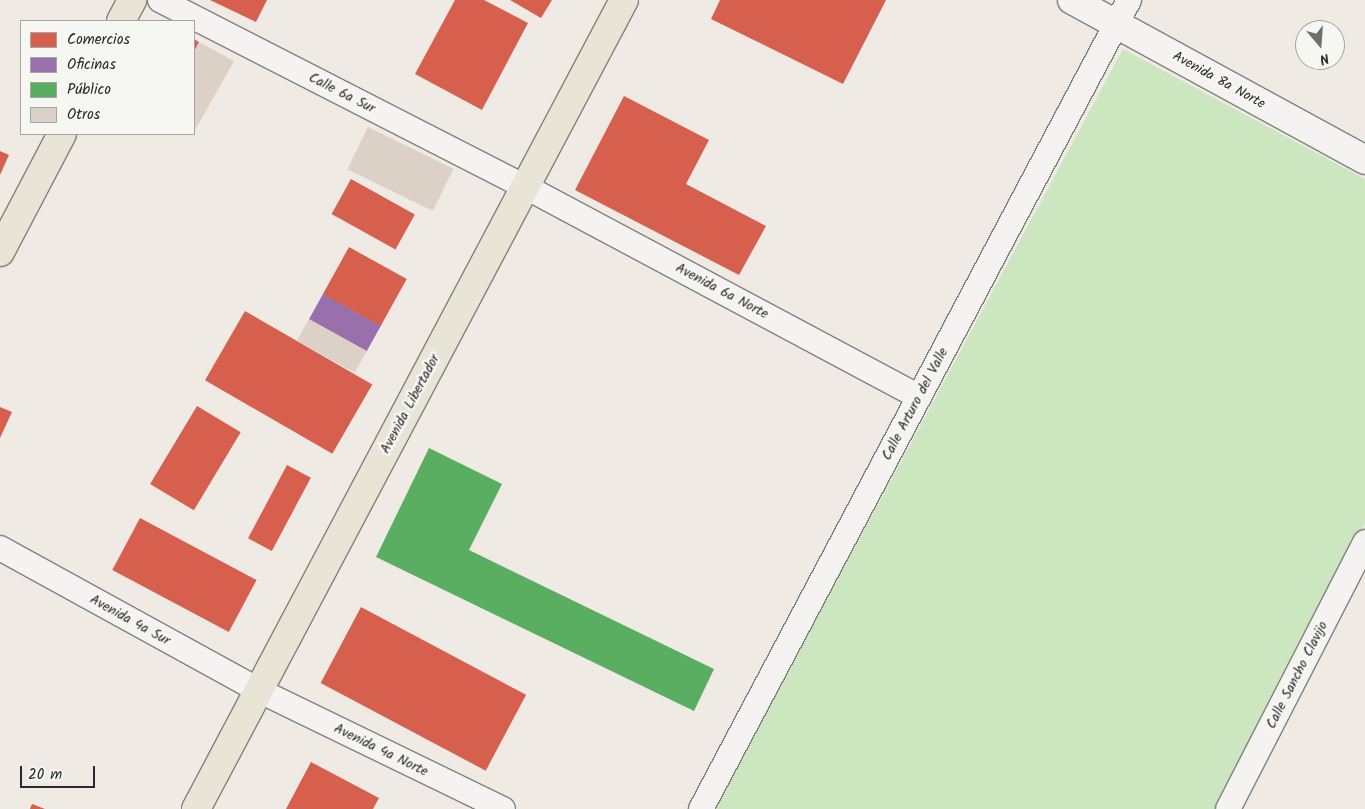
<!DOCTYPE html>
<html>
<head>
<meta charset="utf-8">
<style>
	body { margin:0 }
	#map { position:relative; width:1365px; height:809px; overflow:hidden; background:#efeae4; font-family:Kalam,sans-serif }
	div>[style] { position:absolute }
	.green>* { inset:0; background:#cce6c0 }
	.shops>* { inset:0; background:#d6604d; transform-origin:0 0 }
	.offices>* { inset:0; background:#9970ab; transform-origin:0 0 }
	.public>* { inset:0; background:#5aae61 }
	.building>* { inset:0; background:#dcd1c7; transform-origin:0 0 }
	.roads { filter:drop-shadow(1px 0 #83817e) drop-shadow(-1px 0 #83817e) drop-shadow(0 1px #83817e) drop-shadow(0 -1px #83817e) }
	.street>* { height:24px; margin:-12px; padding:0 12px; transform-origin:12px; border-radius:12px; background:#f4f3f1 }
	.secondary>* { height:28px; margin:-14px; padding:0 14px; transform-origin:14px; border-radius:14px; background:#f4f3f1 }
	.highway>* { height:28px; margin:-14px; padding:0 14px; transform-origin:14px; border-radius:14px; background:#e8e5d7 }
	span { translate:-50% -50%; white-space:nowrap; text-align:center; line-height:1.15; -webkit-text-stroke:5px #f6f6f2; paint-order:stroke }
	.street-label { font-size:14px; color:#2b2b2b }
	.legend { position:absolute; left:20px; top:20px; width:175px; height:115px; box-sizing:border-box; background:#f6f6f2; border:1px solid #a5a5a2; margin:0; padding:6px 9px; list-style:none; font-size:15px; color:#2b2b2b }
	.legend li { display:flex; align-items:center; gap:10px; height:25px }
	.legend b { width:25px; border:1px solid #a5a5a2 }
	.north { position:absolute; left:1295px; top:20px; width:50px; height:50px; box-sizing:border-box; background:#f6f6f2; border:1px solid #a5a5a2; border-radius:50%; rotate:162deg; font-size:14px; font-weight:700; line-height:20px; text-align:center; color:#2b2b2b }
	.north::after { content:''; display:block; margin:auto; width:18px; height:22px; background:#706e6c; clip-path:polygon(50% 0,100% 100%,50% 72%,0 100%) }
	.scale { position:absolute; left:20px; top:766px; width:75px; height:22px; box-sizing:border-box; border:2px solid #2b2b2b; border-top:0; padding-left:6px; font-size:15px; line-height:18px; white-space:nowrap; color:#2b2b2b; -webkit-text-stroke:4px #f6f6f2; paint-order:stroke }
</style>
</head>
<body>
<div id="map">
	<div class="green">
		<i style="clip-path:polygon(1123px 49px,1365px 179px,1365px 524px,1220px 809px,714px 809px)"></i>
	</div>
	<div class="shops">
		<i style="clip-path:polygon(210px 0,267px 0,256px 22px)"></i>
		<i style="clip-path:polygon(455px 0,484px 0,528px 23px,482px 110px,415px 74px)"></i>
		<i style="clip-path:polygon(510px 0,552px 0,541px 18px)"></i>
		<i style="clip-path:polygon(720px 0,886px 0,843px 84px,711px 19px)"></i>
		<i style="clip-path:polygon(194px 39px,199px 42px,194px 52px)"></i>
		<i style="clip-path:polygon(624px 96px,709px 140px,686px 184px,766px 226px,739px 275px,575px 190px)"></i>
		<i style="clip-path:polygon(0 151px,9px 155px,0 175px)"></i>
		<i style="left:351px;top:179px;width:73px;height:40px;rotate:29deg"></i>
		<i style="left:349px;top:247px;width:66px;height:54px;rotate:29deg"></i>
		<i style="left:245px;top:311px;width:147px;height:80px;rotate:30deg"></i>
		<i style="left:197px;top:406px;width:51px;height:91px;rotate:31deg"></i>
		<i style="clip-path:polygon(0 407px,12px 412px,0 438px)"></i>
		<i style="left:287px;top:465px;width:27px;height:83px;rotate:28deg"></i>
		<i style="left:140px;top:518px;width:132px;height:59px;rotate:28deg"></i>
		<i style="left:361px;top:607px;width:187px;height:86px;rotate:28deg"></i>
		<i style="clip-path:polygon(311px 762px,379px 798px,373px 809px,286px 809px)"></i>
		<i style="clip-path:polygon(32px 804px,45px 809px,30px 809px)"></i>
	</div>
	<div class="offices">
		<i style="left:323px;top:294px;width:66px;height:29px;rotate:29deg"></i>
	</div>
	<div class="public">
		<i style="clip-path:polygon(429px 448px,502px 484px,469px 550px,714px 669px,694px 711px,376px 557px)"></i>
	</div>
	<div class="building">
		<i style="clip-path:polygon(199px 42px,234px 61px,194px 132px,194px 52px)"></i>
		<i style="left:368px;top:127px;width:95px;height:47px;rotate:26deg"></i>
		<i style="left:309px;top:319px;width:66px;height:25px;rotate:29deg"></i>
	</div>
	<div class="roads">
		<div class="street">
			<i style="left:160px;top:0;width:409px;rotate:27.1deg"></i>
			<i style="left:524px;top:186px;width:448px;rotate:28.1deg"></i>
			<i style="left:0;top:548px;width:297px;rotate:28.8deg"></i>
			<i style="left:260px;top:691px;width:270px;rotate:25.9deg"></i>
			<i style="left:701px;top:809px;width:915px;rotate:-62.12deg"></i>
			<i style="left:1228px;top:809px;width:300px;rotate:-62.8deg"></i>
		</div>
		<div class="secondary">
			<i style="left:1072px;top:0;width:334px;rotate:28.6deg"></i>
		</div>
		<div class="highway">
			<i style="left:121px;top:21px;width:24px;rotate:-62deg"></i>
			<i style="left:0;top:252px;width:133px;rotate:-62.3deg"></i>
			<i style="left:196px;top:809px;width:915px;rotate:-62.12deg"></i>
		</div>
	</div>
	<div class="street-label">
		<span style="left:1219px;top:80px;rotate:29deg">Avenida 8a Norte</span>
		<span style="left:342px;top:93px;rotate:27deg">Calle 6a Sur</span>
		<span style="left:722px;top:291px;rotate:28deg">Avenida 6a Norte</span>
		<span style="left:410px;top:404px;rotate:-62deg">Avenida Libertador</span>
		<span style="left:915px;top:404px;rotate:-62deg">Calle Arturo del Valle</span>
		<span style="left:130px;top:620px;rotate:29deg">Avenida 4a Sur</span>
		<span style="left:1297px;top:675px;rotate:-63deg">Calle Sancho Clavijo</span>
		<span style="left:381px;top:750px;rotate:26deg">Avenida 4a Norte</span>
	</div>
	<ul class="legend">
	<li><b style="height:14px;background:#d6604d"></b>Comercios</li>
	<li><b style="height:14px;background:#9970ab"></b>Oficinas</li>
	<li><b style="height:14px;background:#5aae61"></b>Público</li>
	<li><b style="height:14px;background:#dcd1c7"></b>Otros</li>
	</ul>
	<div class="north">N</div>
	<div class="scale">20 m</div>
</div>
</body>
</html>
